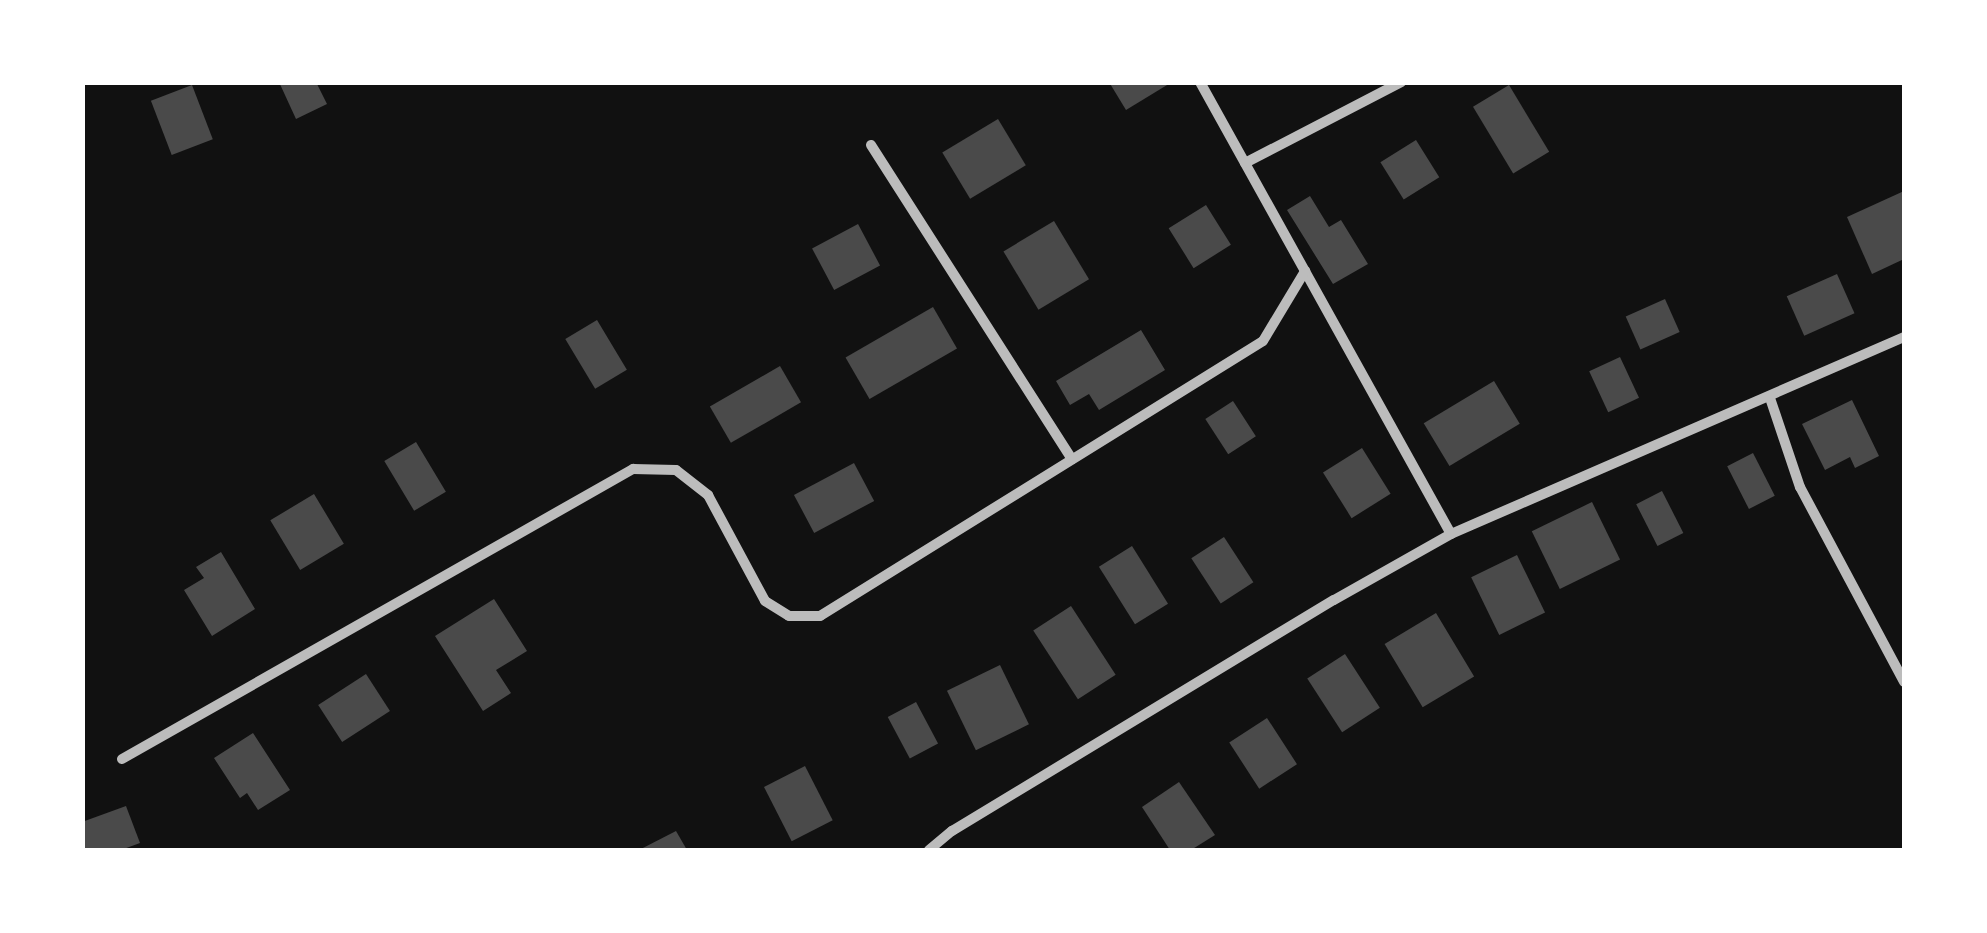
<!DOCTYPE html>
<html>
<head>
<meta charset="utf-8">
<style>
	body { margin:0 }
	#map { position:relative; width:1987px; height:933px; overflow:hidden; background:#111; font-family:"Sofia Sans Condensed",sans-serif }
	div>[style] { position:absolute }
	.building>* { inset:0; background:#4a4a4a; transform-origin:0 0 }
	.minor>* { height:10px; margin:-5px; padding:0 5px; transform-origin:5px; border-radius:5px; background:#bcbcbc }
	span { translate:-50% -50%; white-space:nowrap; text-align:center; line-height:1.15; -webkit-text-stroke:10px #fff; paint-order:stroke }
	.frame { position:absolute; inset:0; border:85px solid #fff; pointer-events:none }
</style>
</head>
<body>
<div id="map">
	<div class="building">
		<i style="clip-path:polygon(279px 82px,316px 82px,327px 104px,296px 119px)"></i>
		<i style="clip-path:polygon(1109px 82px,1172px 82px,1126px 110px)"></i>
		<i style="left:192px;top:85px;width:58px;height:44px;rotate:69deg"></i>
		<i style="left:1509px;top:85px;width:78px;height:42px;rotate:59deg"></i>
		<i style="left:998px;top:119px;width:54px;height:65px;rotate:59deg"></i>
		<i style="left:1416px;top:140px;width:44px;height:42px;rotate:58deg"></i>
		<i style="clip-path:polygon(1904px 191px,1904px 259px,1872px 274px,1847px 217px)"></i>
		<i style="clip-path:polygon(1310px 196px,1329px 227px,1341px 220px,1368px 264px,1333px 284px,1287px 210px)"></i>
		<i style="left:1206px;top:205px;width:47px;height:44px;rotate:58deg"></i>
		<i style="left:1054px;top:221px;width:68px;height:59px;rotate:59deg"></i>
		<i style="left:858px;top:224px;width:47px;height:52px;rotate:62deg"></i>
		<i style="left:1837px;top:274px;width:43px;height:55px;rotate:66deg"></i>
		<i style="left:1665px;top:299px;width:36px;height:43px;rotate:66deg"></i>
		<i style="left:933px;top:307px;width:48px;height:101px;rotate:60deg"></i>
		<i style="left:597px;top:320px;width:58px;height:37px;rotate:59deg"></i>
		<i style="clip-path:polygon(1141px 330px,1165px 370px,1099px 410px,1089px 394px,1070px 405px,1056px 381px)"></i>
		<i style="left:1620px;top:357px;width:45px;height:34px;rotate:65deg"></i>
		<i style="left:780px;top:366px;width:42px;height:81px;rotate:60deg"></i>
		<i style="left:1494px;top:381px;width:50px;height:82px;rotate:59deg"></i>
		<i style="clip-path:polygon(1852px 400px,1879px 456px,1855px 468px,1850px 457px,1825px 470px,1802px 424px)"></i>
		<i style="left:1233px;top:401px;width:42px;height:33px;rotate:57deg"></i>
		<i style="left:416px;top:442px;width:58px;height:37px;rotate:59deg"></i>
		<i style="left:1362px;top:448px;width:54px;height:46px;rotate:58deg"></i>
		<i style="left:1753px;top:453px;width:48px;height:29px;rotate:63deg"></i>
		<i style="left:854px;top:463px;width:43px;height:68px;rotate:62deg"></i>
		<i style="left:1662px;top:491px;width:47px;height:29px;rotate:63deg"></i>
		<i style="left:314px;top:494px;width:58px;height:51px;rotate:59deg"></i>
		<i style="left:1592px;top:502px;width:64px;height:67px;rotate:64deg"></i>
		<i style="left:1224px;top:537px;width:54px;height:39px;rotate:57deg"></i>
		<i style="left:1132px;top:546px;width:68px;height:39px;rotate:58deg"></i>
		<i style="clip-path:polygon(221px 552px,255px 609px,212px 636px,184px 590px,204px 578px,196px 567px)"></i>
		<i style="left:1517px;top:555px;width:64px;height:51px;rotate:64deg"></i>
		<i style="clip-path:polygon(494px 599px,527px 651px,496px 670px,511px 693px,483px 711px,435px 636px)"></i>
		<i style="left:1071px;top:606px;width:82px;height:45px;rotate:57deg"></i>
		<i style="left:1436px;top:613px;width:74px;height:60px;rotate:59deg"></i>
		<i style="left:1345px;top:654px;width:64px;height:45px;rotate:57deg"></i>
		<i style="left:1000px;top:665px;width:66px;height:59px;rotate:64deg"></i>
		<i style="left:366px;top:674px;width:44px;height:57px;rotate:57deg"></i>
		<i style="left:916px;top:702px;width:47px;height:32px;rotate:62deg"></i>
		<i style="left:1267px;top:718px;width:55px;height:45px;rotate:57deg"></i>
		<i style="clip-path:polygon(253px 733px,290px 790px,258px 810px,247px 793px,240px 798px,214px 758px)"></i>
		<i style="left:805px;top:766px;width:61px;height:46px;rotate:63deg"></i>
		<i style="clip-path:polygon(1179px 782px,1215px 835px,1191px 850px,1170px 850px,1142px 807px)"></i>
		<i style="clip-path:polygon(126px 806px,140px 843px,121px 850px,82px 850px,82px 822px)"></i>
		<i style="clip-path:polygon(676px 831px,687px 850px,639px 850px)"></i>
	</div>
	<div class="minor">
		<i style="left:1200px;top:82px;width:517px;rotate:60.96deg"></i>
		<i style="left:871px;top:145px;width:373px;rotate:57.4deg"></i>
		<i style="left:1245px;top:163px;width:176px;rotate:-27.4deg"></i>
		<i style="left:1770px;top:398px;width:94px;rotate:71.4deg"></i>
		<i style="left:1800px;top:487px;width:221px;rotate:61.9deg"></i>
		<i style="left:122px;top:759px;width:588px;rotate:-29.58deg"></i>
		<i style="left:633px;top:469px;width:43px;rotate:1.3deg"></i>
		<i style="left:676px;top:470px;width:41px;rotate:38deg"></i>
		<i style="left:708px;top:495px;width:120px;rotate:61.7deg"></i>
		<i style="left:765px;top:601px;width:28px;rotate:32deg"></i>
		<i style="left:789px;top:616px;width:31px"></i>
		<i style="left:820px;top:616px;width:521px;rotate:-31.83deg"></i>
		<i style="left:1263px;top:341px;width:82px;rotate:-59deg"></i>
		<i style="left:929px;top:850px;width:30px;rotate:-40deg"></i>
		<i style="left:952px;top:831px;width:446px;rotate:-31.2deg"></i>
		<i style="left:1334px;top:600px;width:134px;rotate:-29.4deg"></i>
		<i style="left:1451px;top:534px;width:494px;rotate:-23.5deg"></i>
	</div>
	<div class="frame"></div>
</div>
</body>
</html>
